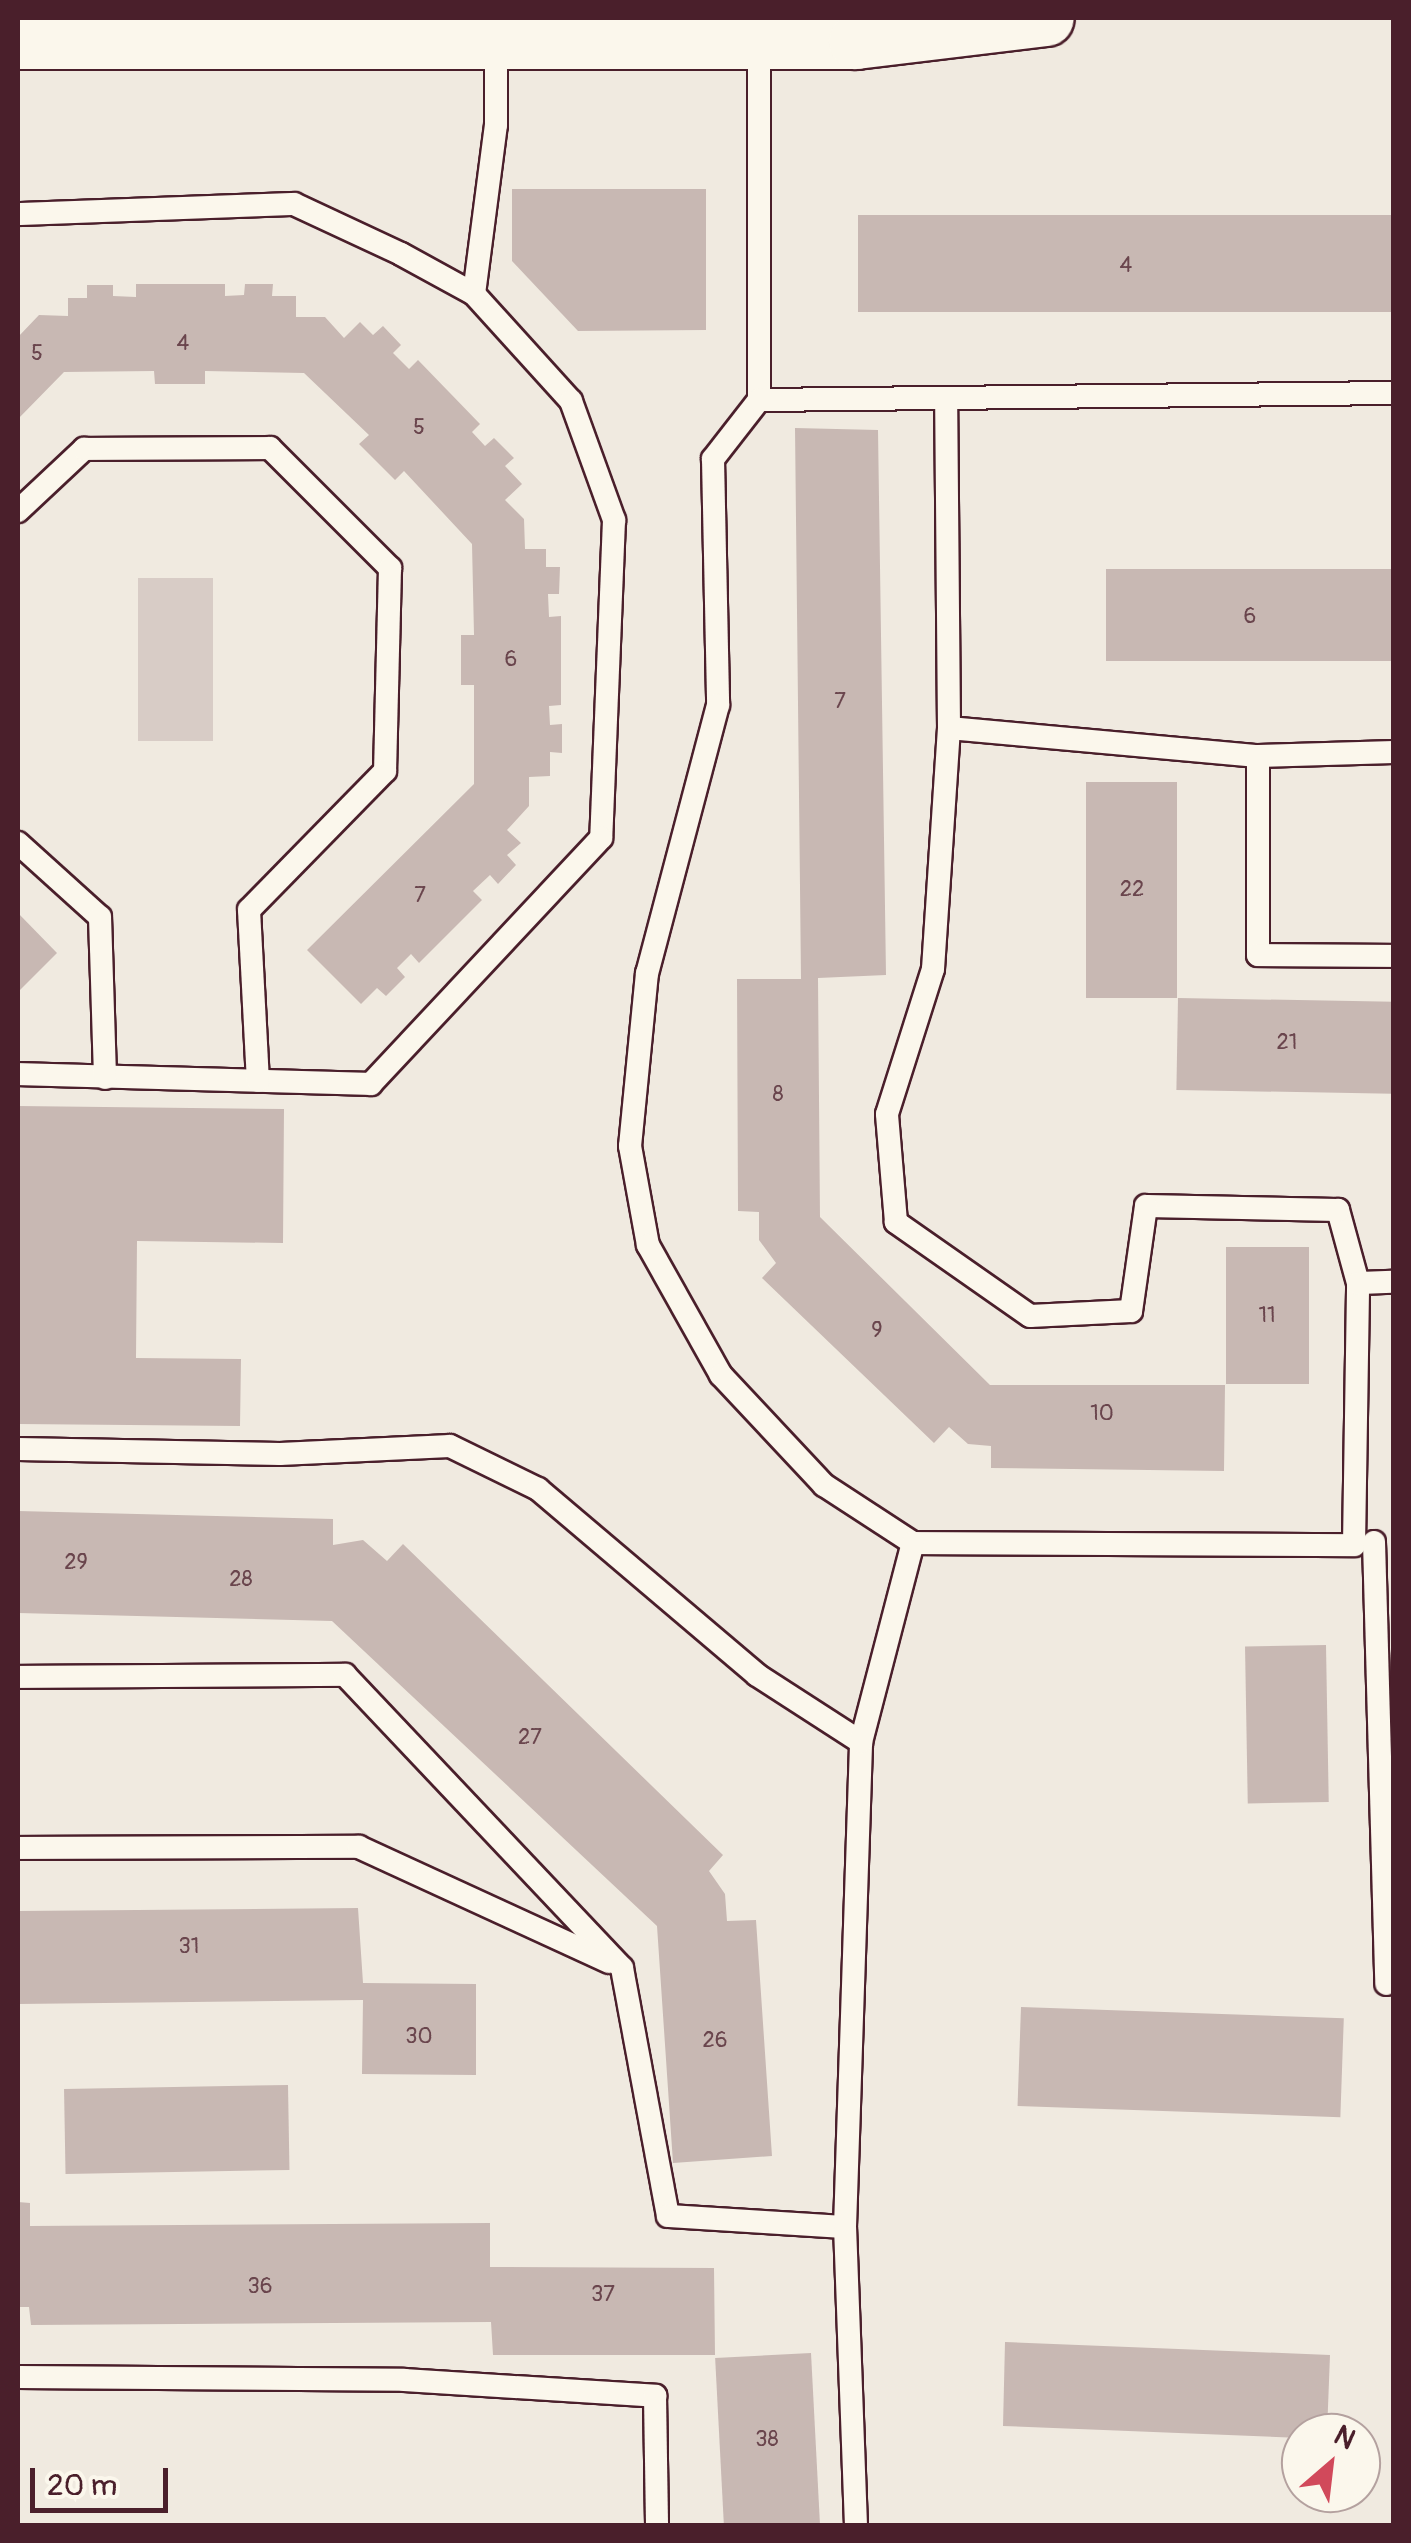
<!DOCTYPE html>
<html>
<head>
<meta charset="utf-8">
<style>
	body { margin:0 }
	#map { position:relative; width:1411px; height:2543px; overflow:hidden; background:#f0eae0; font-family:Pangolin,sans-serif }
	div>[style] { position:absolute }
	.green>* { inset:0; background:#d8ccc6; transform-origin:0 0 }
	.building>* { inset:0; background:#c8b8b3; transform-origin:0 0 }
	.roads { filter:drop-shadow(2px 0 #4a1f2b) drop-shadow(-2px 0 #4a1f2b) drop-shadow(0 2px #4a1f2b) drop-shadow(0 -2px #4a1f2b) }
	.lane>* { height:22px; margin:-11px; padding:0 11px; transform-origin:11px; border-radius:11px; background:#fbf7ec }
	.secondary>* { height:55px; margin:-27.5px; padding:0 27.5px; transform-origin:27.5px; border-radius:27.5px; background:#fbf7ec }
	span { translate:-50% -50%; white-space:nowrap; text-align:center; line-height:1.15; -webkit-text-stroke:8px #fbf7ec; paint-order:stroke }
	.number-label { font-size:22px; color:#6a454d }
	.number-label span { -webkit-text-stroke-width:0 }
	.frame { position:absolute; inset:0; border:20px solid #4a1f2b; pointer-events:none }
	.north { position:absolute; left:1281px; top:2413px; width:100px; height:100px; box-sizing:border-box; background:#fbf7ec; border:2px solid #b4a19f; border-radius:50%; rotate:28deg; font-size:28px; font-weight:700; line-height:40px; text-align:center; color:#4a1f2b }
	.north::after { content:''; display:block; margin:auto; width:35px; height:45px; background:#d1495b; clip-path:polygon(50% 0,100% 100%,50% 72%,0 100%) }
	.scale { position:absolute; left:30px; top:2468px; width:138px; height:45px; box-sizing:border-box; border:5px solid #4a1f2b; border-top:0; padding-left:12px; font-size:30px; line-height:35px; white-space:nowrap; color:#4a1f2b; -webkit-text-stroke:8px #fbf7ec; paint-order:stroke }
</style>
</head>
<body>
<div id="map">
	<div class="green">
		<i style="left:138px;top:578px;width:75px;height:163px"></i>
	</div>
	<div class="building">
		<i style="clip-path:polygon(512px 189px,706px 189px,706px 330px,578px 331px,512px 261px)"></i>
		<i style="left:1394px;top:215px;width:97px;height:536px;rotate:90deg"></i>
		<i style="clip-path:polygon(136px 284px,225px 284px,225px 296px,244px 295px,245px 284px,273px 284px,272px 296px,296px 296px,296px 317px,325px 317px,344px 338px,360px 322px,373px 335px,383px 326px,401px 345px,393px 353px,409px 369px,418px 360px,480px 424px,472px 432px,485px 446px,494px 438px,514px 458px,505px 466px,522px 484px,505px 500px,524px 519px,525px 549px,546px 549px,546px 567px,560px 567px,559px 594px,548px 594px,549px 617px,561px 616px,561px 705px,549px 706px,550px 725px,562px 724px,562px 753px,550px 752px,550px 776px,529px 777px,529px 806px,507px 830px,521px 843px,507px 855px,516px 865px,498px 884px,490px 875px,473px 891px,482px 900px,419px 963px,411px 954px,397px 968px,405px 977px,386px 996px,377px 988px,361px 1004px,307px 950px,474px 784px,474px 685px,461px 685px,461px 635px,474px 635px,472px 544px,404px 471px,395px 480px,359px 444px,369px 435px,304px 373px,205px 371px,205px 384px,155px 384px,154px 371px,64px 372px,18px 419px,18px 337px,39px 315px,68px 316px,68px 298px,87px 298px,87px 285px,113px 285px,113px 296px,136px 297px)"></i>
		<i style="clip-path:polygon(795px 428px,878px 430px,886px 975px,818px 978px,820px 1217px,990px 1385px,1225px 1385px,1224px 1471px,991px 1468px,991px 1446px,968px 1444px,949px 1427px,934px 1443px,762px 1278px,776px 1263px,759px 1240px,759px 1212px,738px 1211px,737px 979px,801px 979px)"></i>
		<i style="left:1394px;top:569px;width:92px;height:288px;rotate:90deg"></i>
		<i style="left:1086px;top:782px;width:91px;height:216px"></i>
		<i style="clip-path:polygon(18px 913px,57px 953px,18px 992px)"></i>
		<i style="left:1178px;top:998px;width:216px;height:92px;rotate:1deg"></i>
		<i style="clip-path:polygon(18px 1106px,284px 1109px,283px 1243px,137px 1241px,136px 1358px,241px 1359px,240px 1426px,18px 1424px)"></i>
		<i style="left:1309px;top:1247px;width:137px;height:83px;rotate:90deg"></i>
		<i style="clip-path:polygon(18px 1511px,333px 1519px,333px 1545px,363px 1540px,387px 1561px,403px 1544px,723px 1855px,709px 1871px,725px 1894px,727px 1921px,756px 1920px,772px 2156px,673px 2163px,657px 1926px,332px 1621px,18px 1613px)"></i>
		<i style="left:1326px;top:1645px;width:157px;height:81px;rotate:89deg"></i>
		<i style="clip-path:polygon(358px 1908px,363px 1983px,476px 1984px,476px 2075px,362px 2074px,363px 2000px,18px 2004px,18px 1911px)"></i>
		<i style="left:1021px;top:2007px;width:323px;height:99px;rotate:2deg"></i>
		<i style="left:288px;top:2085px;width:85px;height:224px;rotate:89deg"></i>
		<i style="clip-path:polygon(18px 2202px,30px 2203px,30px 2226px,490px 2223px,490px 2267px,714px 2268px,715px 2355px,493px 2355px,491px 2322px,31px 2325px,29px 2307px,18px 2307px)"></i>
		<i style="clip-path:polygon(1005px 2342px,1330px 2355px,1327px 2433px,1301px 2438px,1003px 2426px)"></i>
		<i style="left:811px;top:2353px;width:173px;height:96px;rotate:87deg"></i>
	</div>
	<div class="roads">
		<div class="lane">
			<i style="left:759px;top:41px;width:359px;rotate:90deg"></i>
			<i style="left:759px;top:400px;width:75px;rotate:127.9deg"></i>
			<i style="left:713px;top:459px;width:246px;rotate:88.8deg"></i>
			<i style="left:718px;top:705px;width:277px;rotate:104.8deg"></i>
			<i style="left:647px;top:973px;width:174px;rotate:95.6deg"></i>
			<i style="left:630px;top:1146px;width:101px;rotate:79.7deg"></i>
			<i style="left:648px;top:1245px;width:149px;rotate:60.7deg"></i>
			<i style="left:721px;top:1375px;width:151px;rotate:46.9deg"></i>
			<i style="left:824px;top:1485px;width:106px;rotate:33.1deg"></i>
			<i style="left:913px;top:1543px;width:441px;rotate:0.3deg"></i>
			<i style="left:1354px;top:1545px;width:262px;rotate:-89.1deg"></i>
			<i style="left:1358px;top:1283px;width:76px;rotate:-105.3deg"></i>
			<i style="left:1338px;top:1210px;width:192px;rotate:-178.8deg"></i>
			<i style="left:1146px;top:1206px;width:106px;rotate:98.1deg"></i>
			<i style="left:1131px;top:1311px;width:101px;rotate:177.2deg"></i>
			<i style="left:1030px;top:1316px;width:164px;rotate:-145deg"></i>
			<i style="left:896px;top:1222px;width:108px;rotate:-94.8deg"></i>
			<i style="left:887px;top:1114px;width:152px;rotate:-72.4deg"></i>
			<i style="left:933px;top:969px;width:242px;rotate:-86.2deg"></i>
			<i style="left:949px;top:728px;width:328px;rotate:-90.5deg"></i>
			<i style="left:18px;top:214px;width:276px;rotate:-2.1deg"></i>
			<i style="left:294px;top:204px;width:118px;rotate:25deg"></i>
			<i style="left:401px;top:254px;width:83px;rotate:28.7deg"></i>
			<i style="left:474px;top:294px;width:144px;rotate:47.8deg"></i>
			<i style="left:571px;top:401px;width:127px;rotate:70.1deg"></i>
			<i style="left:614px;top:520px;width:318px;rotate:92.3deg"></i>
			<i style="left:601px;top:838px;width:337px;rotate:133.1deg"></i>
			<i style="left:371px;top:1084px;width:353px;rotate:-178.4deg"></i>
			<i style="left:474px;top:294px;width:170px;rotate:-82.6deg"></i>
			<i style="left:496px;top:125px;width:86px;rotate:-90deg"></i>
			<i style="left:759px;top:400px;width:635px;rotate:-0.63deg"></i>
			<i style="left:18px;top:511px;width:91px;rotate:-43.2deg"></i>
			<i style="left:84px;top:449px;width:186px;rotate:-0.3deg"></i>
			<i style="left:270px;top:448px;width:170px;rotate:45deg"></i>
			<i style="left:390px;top:568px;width:203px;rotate:91.4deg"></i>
			<i style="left:385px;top:771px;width:194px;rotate:134.4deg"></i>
			<i style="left:249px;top:910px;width:171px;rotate:87deg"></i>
			<i style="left:949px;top:728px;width:310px;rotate:5.2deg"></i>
			<i style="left:1258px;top:756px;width:136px;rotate:-1.7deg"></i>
			<i style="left:1258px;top:756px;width:199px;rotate:90deg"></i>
			<i style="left:1258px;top:955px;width:136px;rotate:0.4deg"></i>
			<i style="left:18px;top:843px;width:110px;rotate:42.1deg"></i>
			<i style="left:100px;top:917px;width:161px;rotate:88.2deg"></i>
			<i style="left:1358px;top:1283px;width:36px;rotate:-2deg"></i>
			<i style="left:18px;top:1449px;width:262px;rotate:1.1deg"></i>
			<i style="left:280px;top:1454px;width:170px;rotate:-2.7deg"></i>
			<i style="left:450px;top:1446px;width:98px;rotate:26deg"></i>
			<i style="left:538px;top:1489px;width:287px;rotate:40.3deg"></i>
			<i style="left:757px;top:1675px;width:124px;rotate:32.8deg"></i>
			<i style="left:1374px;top:1542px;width:442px;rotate:88.4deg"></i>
			<i style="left:18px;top:1677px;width:327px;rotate:-0.4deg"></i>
			<i style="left:345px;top:1675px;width:403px;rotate:46.6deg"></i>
			<i style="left:622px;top:1968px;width:252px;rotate:79.5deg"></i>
			<i style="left:668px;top:2216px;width:177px;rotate:3.6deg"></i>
			<i style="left:18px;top:1848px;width:341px;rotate:-0.2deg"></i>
			<i style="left:359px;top:1847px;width:275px;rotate:24.7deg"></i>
			<i style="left:18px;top:2377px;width:386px;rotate:0.4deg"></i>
			<i style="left:404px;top:2380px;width:252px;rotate:3.6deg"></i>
			<i style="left:655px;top:2396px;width:130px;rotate:89.1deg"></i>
			<i style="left:856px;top:2526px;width:299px;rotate:-92.1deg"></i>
			<i style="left:845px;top:2227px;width:485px;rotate:-88.1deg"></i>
			<i style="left:861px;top:1742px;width:206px;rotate:-75.4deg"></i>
		</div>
		<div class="secondary">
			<i style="left:18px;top:41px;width:838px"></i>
			<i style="left:856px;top:41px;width:191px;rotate:-6.9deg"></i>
		</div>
	</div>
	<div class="number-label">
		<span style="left:1126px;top:266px">4</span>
		<span style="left:183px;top:344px">4</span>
		<span style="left:37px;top:354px">5</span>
		<span style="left:419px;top:428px">5</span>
		<span style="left:1250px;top:617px">6</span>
		<span style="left:511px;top:660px">6</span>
		<span style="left:840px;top:702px">7</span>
		<span style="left:1132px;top:890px">22</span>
		<span style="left:420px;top:896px">7</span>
		<span style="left:1287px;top:1043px">21</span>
		<span style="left:778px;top:1095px">8</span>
		<span style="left:1267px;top:1316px">11</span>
		<span style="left:877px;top:1331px">9</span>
		<span style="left:1102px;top:1414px">10</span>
		<span style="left:76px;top:1563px">29</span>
		<span style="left:241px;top:1580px">28</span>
		<span style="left:530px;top:1738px">27</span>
		<span style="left:189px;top:1947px">31</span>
		<span style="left:419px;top:2037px">30</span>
		<span style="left:715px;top:2041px">26</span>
		<span style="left:260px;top:2287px">36</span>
		<span style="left:603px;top:2295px">37</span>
		<span style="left:767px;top:2440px">38</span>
	</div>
	<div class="frame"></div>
	<div class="north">N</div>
	<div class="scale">20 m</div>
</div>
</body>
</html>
